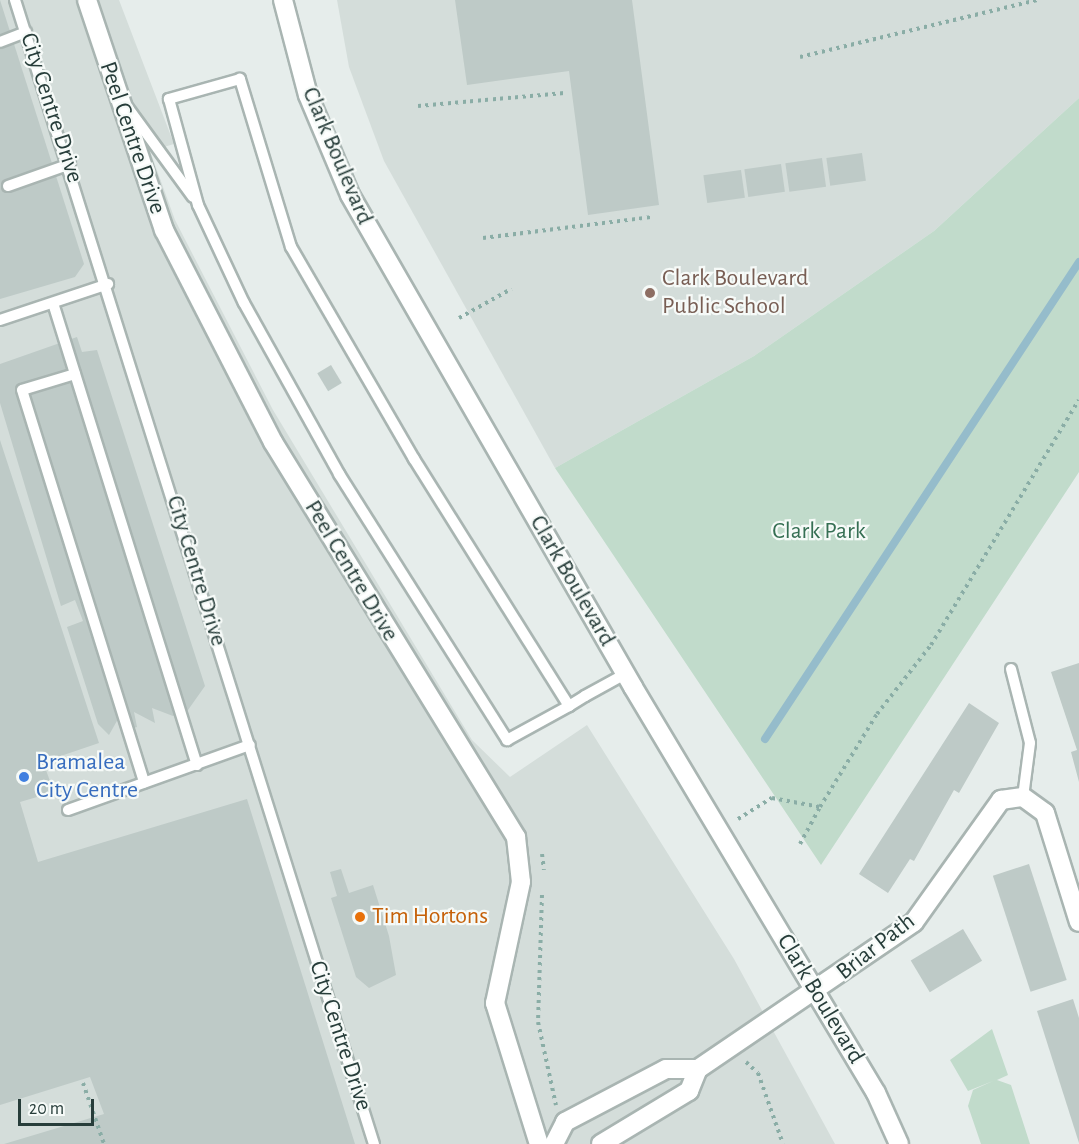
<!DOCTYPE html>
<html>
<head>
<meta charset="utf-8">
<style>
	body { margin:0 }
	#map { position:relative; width:1079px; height:1144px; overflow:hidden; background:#e6edeb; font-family:"Alegreya Sans",sans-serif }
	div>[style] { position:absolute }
	.built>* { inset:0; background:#d4ddda }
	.green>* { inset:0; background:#c1dbcb }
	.stream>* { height:8px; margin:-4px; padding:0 4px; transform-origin:4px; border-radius:4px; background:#95bccb }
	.building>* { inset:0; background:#becac7; transform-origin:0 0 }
	.path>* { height:4px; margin-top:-2px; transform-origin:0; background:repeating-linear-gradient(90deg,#8aada6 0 3px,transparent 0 7.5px) }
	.roads { filter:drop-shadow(2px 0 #a9b5b2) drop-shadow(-2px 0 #a9b5b2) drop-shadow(0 2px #a9b5b2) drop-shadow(0 -2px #a9b5b2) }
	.lane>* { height:10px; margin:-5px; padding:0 5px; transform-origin:5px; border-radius:5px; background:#fff }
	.street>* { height:18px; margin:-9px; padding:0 9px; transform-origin:9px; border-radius:9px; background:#fff }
	.secondary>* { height:18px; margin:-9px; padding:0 9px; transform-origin:9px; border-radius:9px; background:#fff }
	.dots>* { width:16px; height:16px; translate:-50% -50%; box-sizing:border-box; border:3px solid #f6faf8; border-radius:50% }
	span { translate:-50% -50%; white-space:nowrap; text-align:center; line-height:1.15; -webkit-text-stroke:4.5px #f6faf8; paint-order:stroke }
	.street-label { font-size:24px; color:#273d3a }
	.education-label { font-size:24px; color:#785e54 }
	.left { translate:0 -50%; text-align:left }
	.park-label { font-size:24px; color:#356f53 }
	.shop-label { font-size:24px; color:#366cbe }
	.food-label { font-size:24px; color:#c56008 }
	.scale { position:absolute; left:18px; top:1099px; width:76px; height:27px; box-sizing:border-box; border:3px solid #273d3a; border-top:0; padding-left:8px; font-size:18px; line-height:21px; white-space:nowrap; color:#273d3a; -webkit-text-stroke:4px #f6faf8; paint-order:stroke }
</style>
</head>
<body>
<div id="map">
	<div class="built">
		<i style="clip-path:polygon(0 0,119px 0,174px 144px,150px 151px,175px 220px,273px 410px,472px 740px,510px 777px,587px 725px,734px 959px,835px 1144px,0 1144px)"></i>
		<i style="clip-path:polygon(337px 0,1079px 0,1079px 98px,934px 231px,754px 356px,555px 468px,384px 161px,349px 67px)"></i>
	</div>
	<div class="green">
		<i style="clip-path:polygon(1079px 98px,1079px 472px,821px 865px,555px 468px,754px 356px,934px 231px)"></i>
		<i style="clip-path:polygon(992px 1029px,1008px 1075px,997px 1080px,1011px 1085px,1030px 1144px,981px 1144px,968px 1106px,973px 1090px,993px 1081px,968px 1091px,950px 1060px)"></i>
	</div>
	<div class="stream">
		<i style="left:765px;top:739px;width:571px;rotate:-56.64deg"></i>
	</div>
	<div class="building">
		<i style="clip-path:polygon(0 0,84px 264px,75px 277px,0 299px)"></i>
		<i style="clip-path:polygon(455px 0,632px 0,659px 205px,588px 215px,569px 71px,467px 85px)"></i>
		<i style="left:862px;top:153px;width:28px;height:36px;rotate:82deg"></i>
		<i style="left:822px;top:158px;width:29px;height:37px;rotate:82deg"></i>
		<i style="left:781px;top:164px;width:28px;height:37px;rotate:82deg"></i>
		<i style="left:741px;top:170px;width:28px;height:38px;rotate:82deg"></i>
		<i style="clip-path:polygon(77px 337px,82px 352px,97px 350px,205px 686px,188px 710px,173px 716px,152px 708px,155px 723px,134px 712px,137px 727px,123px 731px,118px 719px,109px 735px,98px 724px,67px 627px,83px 621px,75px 600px,61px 606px,0 403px,0 364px)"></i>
		<i style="left:331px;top:365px;width:21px;height:16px;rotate:59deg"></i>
		<i style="clip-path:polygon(0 440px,99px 743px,43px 762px,54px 792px,20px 802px,38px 862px,247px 799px,355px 1144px,4px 1144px,104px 1114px,90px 1077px,0 1105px)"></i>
		<i style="clip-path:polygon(1079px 663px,1079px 782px,1071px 752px,1077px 750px,1051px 672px)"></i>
		<i style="clip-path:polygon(969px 703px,999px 723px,959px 793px,954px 790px,914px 861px,910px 859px,888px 893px,859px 874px)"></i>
		<i style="left:1029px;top:864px;width:122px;height:38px;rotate:72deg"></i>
		<i style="clip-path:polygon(341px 869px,349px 893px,373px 885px,389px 936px,396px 975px,369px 988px,356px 977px,331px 898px,337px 896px,330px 872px)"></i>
		<i style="left:963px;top:929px;width:37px;height:61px;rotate:59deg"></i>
		<i style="clip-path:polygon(1073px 999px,1079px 1018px,1079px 1143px,1037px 1011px)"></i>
	</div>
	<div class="path">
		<i style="left:800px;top:57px;width:245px;rotate:-13.5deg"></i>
		<i style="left:418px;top:106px;width:147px;rotate:-5.1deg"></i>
		<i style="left:483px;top:238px;width:169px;rotate:-7.1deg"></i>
		<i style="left:459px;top:318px;width:60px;rotate:-29.1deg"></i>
		<i style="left:738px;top:819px;width:40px;rotate:-32deg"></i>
		<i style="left:772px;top:798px;width:49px;rotate:10.6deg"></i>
		<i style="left:820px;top:807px;width:109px;rotate:-58.5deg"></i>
		<i style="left:877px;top:714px;width:88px;rotate:-52deg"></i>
		<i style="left:931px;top:645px;width:286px;rotate:-58.9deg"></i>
		<i style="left:800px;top:844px;width:42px;rotate:-61.6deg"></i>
		<i style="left:542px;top:854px;width:16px;rotate:83deg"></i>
		<i style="left:542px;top:895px;width:127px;rotate:91.8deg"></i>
		<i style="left:538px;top:1022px;width:85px;rotate:77.8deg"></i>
		<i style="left:746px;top:1062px;width:16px;rotate:43deg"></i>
		<i style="left:758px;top:1073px;width:75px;rotate:70.6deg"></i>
		<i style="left:83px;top:1083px;width:65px;rotate:71deg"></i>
	</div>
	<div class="roads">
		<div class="lane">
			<i style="left:15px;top:0;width:1199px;rotate:72.58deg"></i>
			<i style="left:0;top:42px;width:28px;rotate:-21deg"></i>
			<i style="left:128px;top:108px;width:110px;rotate:53.9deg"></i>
			<i style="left:8px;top:186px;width:66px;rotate:-19.5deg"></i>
			<i style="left:53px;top:303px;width:484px;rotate:72.7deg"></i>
			<i style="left:0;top:320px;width:114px;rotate:-18.4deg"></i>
			<i style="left:75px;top:374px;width:55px;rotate:163.2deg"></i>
			<i style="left:22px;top:390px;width:411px;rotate:72.7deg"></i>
			<i style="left:1011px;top:669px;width:76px;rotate:75.6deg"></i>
			<i style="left:1030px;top:743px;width:54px;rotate:97.4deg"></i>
			<i style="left:569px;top:706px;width:292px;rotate:-122.1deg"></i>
			<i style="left:414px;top:459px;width:245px;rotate:-120.1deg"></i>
			<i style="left:291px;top:247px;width:176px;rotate:-106.9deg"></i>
			<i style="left:240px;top:79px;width:74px;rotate:164.3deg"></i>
			<i style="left:169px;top:99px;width:110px;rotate:74.7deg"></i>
			<i style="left:198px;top:205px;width:108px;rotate:64.9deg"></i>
			<i style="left:244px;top:303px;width:196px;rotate:60.9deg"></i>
			<i style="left:339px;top:474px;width:315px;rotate:57.7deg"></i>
			<i style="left:507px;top:740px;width:71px;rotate:-28.7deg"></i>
			<i style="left:569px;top:706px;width:19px;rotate:-32deg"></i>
			<i style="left:585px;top:696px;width:46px;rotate:-28.8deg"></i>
			<i style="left:68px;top:810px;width:193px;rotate:-19.7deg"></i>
		</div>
		<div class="street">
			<i style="left:87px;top:0;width:243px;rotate:71.5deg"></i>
			<i style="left:164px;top:230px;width:238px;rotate:62.8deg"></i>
			<i style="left:273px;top:442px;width:464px;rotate:58.4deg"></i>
			<i style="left:516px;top:837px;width:45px;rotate:83.7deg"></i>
			<i style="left:521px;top:882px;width:124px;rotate:102.1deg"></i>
			<i style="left:495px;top:1003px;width:148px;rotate:72.7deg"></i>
			<i style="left:554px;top:1144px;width:25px;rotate:-63deg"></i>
			<i style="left:565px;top:1122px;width:114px;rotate:-27.7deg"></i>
			<i style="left:666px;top:1069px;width:32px"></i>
			<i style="left:601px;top:1144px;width:103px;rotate:-31.1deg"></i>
			<i style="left:689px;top:1091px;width:24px;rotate:-68deg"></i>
			<i style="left:698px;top:1069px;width:261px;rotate:-34.2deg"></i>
			<i style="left:914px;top:922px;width:150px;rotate:-54.5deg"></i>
			<i style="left:1001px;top:800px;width:22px;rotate:-8deg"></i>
			<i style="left:1023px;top:797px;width:27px;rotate:36deg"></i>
			<i style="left:1045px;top:813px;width:114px;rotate:72.7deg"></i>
		</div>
		<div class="secondary">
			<i style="left:283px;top:0;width:98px;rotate:75.3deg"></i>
			<i style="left:308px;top:95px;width:108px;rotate:67.2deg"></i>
			<i style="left:350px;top:195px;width:568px;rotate:60.09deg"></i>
			<i style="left:633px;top:687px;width:473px;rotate:59.1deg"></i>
			<i style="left:876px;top:1093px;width:56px;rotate:65.7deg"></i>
		</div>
	</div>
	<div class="dots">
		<i style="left:650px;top:293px;background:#8d6e63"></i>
		<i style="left:24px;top:777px;background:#3f7fe0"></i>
		<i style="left:360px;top:917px;background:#e8710a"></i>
	</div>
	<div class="street-label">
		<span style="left:51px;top:108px;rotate:72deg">City Centre Drive</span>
		<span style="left:132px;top:138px;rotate:71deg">Peel Centre Drive</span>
		<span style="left:337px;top:156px;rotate:67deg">Clark Boulevard</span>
		<span style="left:196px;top:571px;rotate:73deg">City Centre Drive</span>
		<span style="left:351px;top:571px;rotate:59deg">Peel Centre Drive</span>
		<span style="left:572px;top:581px;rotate:60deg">Clark Boulevard</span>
		<span style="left:876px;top:947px;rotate:-38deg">Briar Path</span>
		<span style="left:820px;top:999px;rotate:59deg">Clark Boulevard</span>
		<span style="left:340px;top:1036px;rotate:72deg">City Centre Drive</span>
	</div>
	<div class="education-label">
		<span class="left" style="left:662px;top:293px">Clark Boulevard<br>Public School</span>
	</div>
	<div class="park-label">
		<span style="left:819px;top:532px">Clark Park</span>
	</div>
	<div class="shop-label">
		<span class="left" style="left:36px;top:777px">Bramalea<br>City Centre</span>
	</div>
	<div class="food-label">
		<span class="left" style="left:372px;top:917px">Tim Hortons</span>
	</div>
	<div class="scale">20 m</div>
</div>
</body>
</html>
